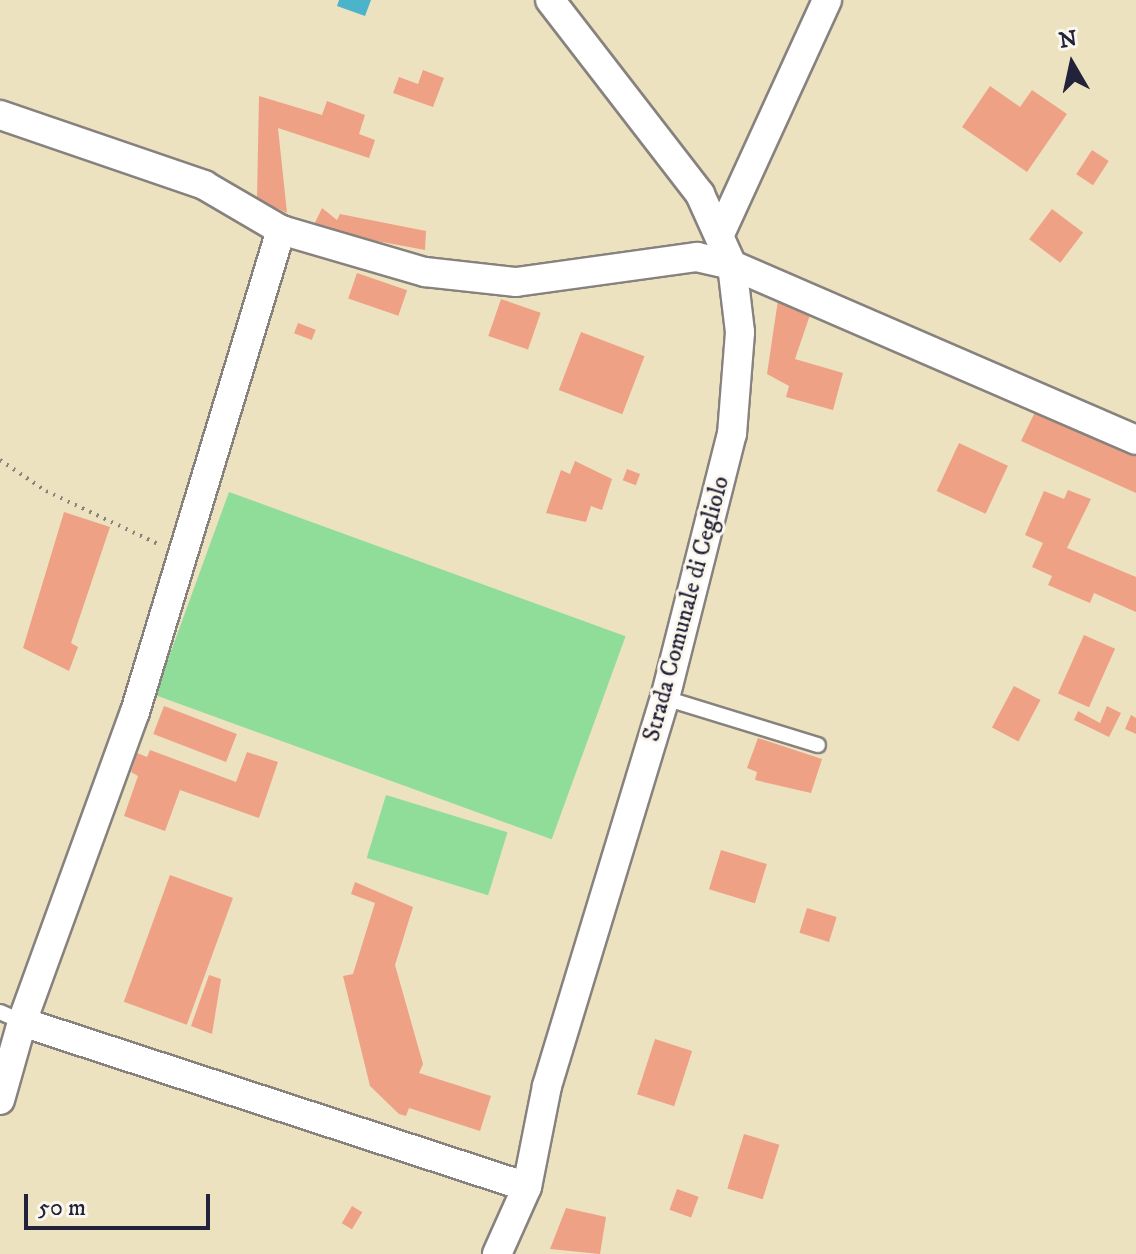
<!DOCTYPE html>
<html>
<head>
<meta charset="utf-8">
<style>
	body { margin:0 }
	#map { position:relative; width:1136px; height:1254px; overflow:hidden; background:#ece2c0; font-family:"IM FELL DW Pica",serif }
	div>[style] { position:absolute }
	.green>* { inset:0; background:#90dc99; transform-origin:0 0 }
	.water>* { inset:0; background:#4bb4ca }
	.building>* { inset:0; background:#efa185; transform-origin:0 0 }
	.path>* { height:4px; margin-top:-2px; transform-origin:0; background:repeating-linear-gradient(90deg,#87827e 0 2px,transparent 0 8px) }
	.roads { filter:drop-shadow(2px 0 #87827e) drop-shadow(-2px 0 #87827e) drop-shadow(0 2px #87827e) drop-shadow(0 -2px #87827e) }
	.service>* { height:14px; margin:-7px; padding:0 7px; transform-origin:7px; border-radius:7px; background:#fff }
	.minor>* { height:28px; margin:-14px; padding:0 14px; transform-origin:14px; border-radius:14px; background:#fff }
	span { translate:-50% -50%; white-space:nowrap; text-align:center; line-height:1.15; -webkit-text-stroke:6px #fbf7ec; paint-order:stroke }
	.street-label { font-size:24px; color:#22223b }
	.north { position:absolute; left:1032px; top:24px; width:80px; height:80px; -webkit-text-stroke:6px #fbf7ec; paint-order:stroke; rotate:351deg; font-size:22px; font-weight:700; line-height:32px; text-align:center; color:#22223b }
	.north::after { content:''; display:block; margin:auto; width:28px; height:36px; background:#22223b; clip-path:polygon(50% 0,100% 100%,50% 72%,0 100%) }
	.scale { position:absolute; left:24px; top:1194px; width:186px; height:36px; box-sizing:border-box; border:4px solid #22223b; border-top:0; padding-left:10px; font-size:24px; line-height:28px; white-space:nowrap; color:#22223b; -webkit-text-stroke:6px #fbf7ec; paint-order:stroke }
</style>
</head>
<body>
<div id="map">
	<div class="green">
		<i style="left:229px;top:492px;width:422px;height:216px;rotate:20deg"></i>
		<i style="left:386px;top:795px;width:127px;height:66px;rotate:17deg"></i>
	</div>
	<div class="water">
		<i style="clip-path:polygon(339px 0,371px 0,365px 16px,337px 6px)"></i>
	</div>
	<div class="building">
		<i style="clip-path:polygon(423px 70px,444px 78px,433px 107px,393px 93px,399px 77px,418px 84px)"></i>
		<i style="clip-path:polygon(990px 86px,1020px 107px,1032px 90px,1067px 114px,1027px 172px,962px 127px)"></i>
		<i style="clip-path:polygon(259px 96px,322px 115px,327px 101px,365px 115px,359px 134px,375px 140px,369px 158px,278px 128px,287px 213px,257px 199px)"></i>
		<i style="left:1092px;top:150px;width:20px;height:29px;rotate:33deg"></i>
		<i style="clip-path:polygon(322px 208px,337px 220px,340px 214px,426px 231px,425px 250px,312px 229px)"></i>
		<i style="left:1052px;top:209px;width:39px;height:38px;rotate:37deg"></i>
		<i style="left:357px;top:273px;width:53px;height:27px;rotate:19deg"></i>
		<i style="left:501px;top:299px;width:42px;height:39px;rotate:19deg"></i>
		<i style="clip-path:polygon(778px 300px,812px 309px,795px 359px,843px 373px,833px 410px,786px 397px,789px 386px,767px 374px)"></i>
		<i style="left:298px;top:323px;width:19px;height:11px;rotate:21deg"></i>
		<i style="left:581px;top:332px;width:68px;height:62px;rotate:21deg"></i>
		<i style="clip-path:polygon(1036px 410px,1136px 456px,1136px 493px,1021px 441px)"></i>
		<i style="left:959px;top:443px;width:54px;height:53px;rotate:25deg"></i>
		<i style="clip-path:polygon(575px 461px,612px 479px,602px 510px,591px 506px,586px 522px,546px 513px,561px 470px,570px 474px)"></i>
		<i style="left:627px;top:469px;width:14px;height:12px;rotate:21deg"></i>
		<i style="clip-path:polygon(1068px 490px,1091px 499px,1067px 548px,1136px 577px,1136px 612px,1094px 593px,1090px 603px,1048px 585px,1052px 576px,1032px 567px,1043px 543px,1025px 535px,1044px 491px,1064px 499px)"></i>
		<i style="clip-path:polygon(64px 512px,110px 527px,71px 643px,78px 647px,69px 671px,23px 648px)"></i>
		<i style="left:1084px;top:635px;width:34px;height:64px;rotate:24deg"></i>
		<i style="left:1014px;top:686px;width:30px;height:47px;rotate:28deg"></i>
		<i style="left:164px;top:706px;width:78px;height:30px;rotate:21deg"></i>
		<i style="clip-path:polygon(1107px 706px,1121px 713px,1109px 737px,1074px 720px,1078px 711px,1100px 723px)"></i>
		<i style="clip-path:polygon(1131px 715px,1136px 718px,1136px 734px,1125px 729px)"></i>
		<i style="clip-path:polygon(758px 738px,822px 759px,811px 793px,755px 780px,757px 772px,747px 768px)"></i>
		<i style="clip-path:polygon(150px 750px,236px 782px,247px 752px,278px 762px,259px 818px,180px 790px,165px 831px,124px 816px,138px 776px,131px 772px,137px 753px,147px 757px)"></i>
		<i style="left:721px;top:850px;width:48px;height:41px;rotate:17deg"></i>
		<i style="left:170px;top:875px;width:67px;height:135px;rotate:20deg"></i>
		<i style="clip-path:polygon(355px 882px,413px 907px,395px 965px,423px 1064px,419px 1073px,491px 1096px,480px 1131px,409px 1108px,406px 1116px,399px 1114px,370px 1086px,343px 976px,353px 974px,375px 903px,351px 894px)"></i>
		<i style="left:807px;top:908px;width:31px;height:26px;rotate:17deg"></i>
		<i style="clip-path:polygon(209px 975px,221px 979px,212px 1034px,191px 1026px)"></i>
		<i style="left:655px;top:1039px;width:39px;height:58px;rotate:18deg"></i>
		<i style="left:744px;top:1134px;width:37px;height:57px;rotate:17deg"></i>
		<i style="left:677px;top:1189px;width:23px;height:22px;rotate:20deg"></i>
		<i style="left:352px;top:1206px;width:12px;height:20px;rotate:31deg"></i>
		<i style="clip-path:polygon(566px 1208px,606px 1217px,600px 1254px,550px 1249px)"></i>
	</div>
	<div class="path">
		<i style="left:0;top:460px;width:55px;rotate:34deg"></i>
		<i style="left:46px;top:491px;width:126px;rotate:25.3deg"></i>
	</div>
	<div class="roads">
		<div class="service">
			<i style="left:665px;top:698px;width:160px;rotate:17.1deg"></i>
			<i style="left:0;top:1012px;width:24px;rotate:24deg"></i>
		</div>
		<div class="minor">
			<i style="left:0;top:115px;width:216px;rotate:18.9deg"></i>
			<i style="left:204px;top:185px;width:89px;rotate:30.3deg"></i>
			<i style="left:281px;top:230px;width:150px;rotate:16.3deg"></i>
			<i style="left:425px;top:272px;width:92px;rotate:6.3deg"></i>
			<i style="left:516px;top:282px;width:183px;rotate:-7.9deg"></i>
			<i style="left:697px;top:257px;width:36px;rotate:13deg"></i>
			<i style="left:732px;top:265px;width:440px;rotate:23.4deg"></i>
			<i style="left:720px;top:234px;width:257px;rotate:-65.4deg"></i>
			<i style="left:22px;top:1022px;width:330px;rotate:-70deg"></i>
			<i style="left:135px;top:712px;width:504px;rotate:-73.15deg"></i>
			<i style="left:0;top:1100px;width:81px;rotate:-74.2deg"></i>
			<i style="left:22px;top:1022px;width:531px;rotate:18.09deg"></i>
			<i style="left:497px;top:1254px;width:73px;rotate:-65.9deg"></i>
			<i style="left:527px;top:1187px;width:103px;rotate:-78.8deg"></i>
			<i style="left:547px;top:1086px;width:406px;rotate:-73.1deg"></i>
			<i style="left:665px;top:698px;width:272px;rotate:-75.8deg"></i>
			<i style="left:732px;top:434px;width:102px;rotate:-85.5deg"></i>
			<i style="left:740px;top:332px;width:67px;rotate:-96.8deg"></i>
			<i style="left:732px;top:265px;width:78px;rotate:-114.3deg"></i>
			<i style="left:700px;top:194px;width:245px;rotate:-127.7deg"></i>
		</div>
	</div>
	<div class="street-label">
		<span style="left:687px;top:609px;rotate:-75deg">Strada Comunale di Cegliolo</span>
	</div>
	<div class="north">N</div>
	<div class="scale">50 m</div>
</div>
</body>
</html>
